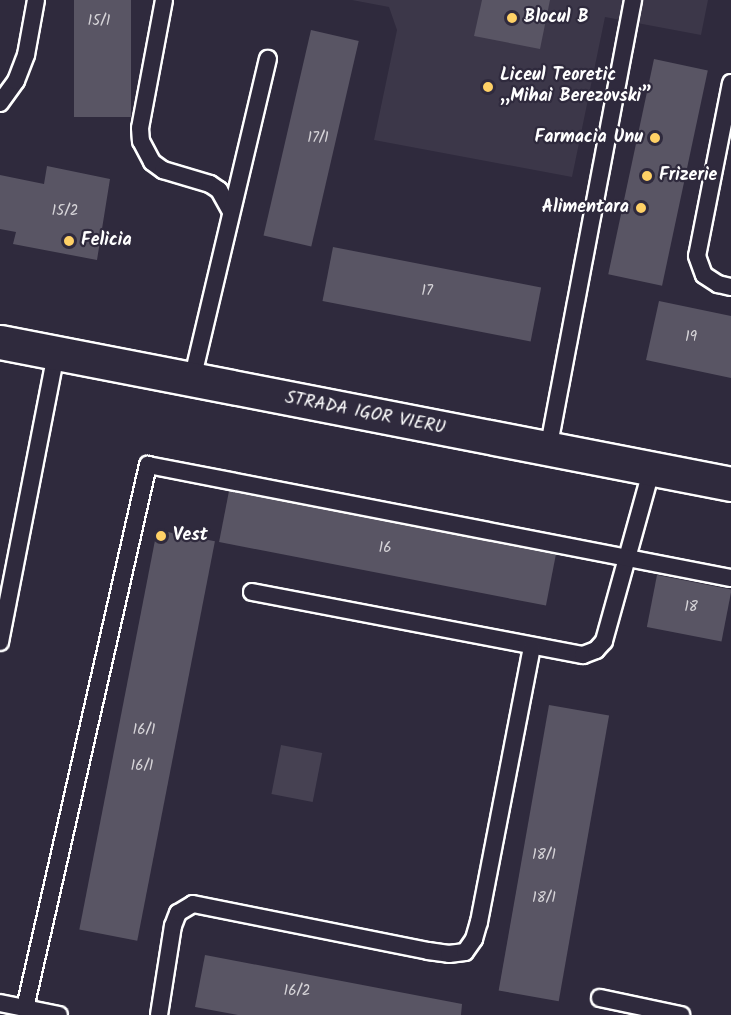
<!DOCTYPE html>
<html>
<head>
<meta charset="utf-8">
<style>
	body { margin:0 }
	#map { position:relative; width:731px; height:1015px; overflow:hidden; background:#2f2a3d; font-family:Kalam,sans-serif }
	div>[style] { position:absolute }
	.built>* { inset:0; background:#3c3749 }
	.green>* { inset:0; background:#464152; transform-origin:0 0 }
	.building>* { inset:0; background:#595564; transform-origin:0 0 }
	.roads { filter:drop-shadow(2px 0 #fff) drop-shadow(-2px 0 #fff) drop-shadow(0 2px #fff) drop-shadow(0 -2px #fff) }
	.lane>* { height:16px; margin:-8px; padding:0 8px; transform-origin:8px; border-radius:8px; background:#2f2a3d }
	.secondary>* { height:33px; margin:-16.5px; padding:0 16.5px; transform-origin:16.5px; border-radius:16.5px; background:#2f2a3d }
	.dots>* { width:16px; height:16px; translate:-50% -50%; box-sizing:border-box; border:3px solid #2f2a3d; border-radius:50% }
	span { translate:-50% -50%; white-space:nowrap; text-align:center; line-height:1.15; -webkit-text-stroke:4.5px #2f2a3d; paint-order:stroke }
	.number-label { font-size:15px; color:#d6d4d8 }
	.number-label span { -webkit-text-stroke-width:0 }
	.poi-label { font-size:18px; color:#fff; font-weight:700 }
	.left { translate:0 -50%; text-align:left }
	.right { translate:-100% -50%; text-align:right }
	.street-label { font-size:18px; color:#fff }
</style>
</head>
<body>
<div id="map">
	<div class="built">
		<i style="clip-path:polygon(352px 0,708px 0,701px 35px,605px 17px,572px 177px,374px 140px,397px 30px,389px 7px)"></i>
	</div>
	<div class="green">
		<i style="left:281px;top:745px;width:42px;height:50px;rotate:11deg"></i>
	</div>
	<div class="building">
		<i style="left:74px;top:0;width:57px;height:117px"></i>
		<i style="clip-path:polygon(482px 0,550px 0,540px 49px,474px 36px)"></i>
		<i style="left:311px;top:30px;width:49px;height:211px;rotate:13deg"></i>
		<i style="left:654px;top:59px;width:55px;height:220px;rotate:12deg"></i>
		<i style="clip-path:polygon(47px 166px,110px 179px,97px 260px,13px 244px,16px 232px,0 229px,0 175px,44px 184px)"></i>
		<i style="left:333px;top:247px;width:212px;height:55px;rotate:11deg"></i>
		<i style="clip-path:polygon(659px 301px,731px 316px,731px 378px,646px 360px)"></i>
		<i style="left:229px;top:491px;width:333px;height:52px;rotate:11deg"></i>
		<i style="left:157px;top:530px;width:59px;height:407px;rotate:11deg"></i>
		<i style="left:657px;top:575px;width:76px;height:53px;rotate:11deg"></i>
		<i style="left:549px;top:705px;width:61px;height:290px;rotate:10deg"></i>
		<i style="clip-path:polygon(205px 955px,462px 1004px,461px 1015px,238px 1015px,195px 1007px)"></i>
	</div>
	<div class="roads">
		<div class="lane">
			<i style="left:164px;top:0;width:130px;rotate:100.6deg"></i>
			<i style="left:140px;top:128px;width:13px;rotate:86deg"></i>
			<i style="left:141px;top:141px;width:24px;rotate:62deg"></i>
			<i style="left:152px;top:162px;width:14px;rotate:36deg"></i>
			<i style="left:163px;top:170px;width:49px;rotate:16.6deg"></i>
			<i style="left:210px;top:184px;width:11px;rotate:34deg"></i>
			<i style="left:219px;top:190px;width:25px;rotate:61deg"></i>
			<i style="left:731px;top:83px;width:176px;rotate:101.1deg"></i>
			<i style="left:697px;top:256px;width:20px;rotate:70deg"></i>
			<i style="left:704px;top:275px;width:17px;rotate:33deg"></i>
			<i style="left:718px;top:284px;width:13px;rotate:13deg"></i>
			<i style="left:0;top:103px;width:27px;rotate:-54deg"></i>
			<i style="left:16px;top:81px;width:28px;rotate:-69deg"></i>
			<i style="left:26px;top:55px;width:56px;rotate:-79.7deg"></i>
			<i style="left:192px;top:380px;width:330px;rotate:-76.7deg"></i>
			<i style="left:548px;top:450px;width:458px;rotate:-79.3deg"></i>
			<i style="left:252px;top:592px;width:337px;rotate:10.8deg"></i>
			<i style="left:583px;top:655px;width:14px;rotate:-21deg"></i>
			<i style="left:596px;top:650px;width:12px;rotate:-48deg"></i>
			<i style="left:604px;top:641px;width:180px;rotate:-74.5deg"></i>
			<i style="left:0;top:642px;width:294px;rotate:-79deg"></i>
			<i style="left:600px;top:998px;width:83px;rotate:11.9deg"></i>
			<i style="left:0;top:1003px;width:60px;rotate:11.5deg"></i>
			<i style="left:25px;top:1008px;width:557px;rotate:-77.24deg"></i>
			<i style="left:148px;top:465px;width:594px;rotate:10.97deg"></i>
			<i style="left:159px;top:1015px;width:90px;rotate:-81.1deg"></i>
			<i style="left:173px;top:926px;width:14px;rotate:-69deg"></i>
			<i style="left:178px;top:913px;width:17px;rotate:-31deg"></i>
			<i style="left:193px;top:904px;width:240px;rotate:11.3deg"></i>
			<i style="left:428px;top:951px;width:21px;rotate:8deg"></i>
			<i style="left:449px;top:954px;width:16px;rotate:-7deg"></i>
			<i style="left:465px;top:952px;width:16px;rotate:-55deg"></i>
			<i style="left:474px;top:939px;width:18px;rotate:-74deg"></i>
			<i style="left:479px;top:922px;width:280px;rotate:-79.1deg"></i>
		</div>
		<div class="secondary">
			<i style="left:0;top:342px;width:745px;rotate:10.99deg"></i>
		</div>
	</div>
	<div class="dots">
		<i style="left:512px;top:18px;background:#ffd166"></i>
		<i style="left:488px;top:87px;background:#ffd166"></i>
		<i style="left:655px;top:138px;background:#ffd166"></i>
		<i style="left:647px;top:176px;background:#ffd166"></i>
		<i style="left:641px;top:208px;background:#ffd166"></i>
		<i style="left:69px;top:241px;background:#ffd166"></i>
		<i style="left:161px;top:536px;background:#ffd166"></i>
	</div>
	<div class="number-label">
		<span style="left:99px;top:22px">15/1</span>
		<span style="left:318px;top:139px">17/1</span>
		<span style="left:65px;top:212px">15/2</span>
		<span style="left:427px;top:292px">17</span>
		<span style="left:691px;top:338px">19</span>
		<span style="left:385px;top:549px">16</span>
		<span style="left:691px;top:608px">18</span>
		<span style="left:144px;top:731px">16/1</span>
		<span style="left:142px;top:767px">16/1</span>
		<span style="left:544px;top:856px">18/1</span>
		<span style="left:544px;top:899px">18/1</span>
		<span style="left:297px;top:992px">16/2</span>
	</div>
	<div class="poi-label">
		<span class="left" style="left:524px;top:18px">Blocul B</span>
		<span class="left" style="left:500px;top:87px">Liceul Teoretic<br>„Mihai Berezovski”</span>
		<span class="right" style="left:643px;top:138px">Farmacia Unu</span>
		<span class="left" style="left:659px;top:176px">Frizerie</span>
		<span class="right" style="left:629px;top:208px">Alimentara</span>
		<span class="left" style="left:81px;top:241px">Felicia</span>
		<span class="left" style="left:173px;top:536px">Vest</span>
	</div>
	<div class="street-label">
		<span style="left:365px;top:414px;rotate:11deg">STRADA IGOR VIERU</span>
	</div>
</div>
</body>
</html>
